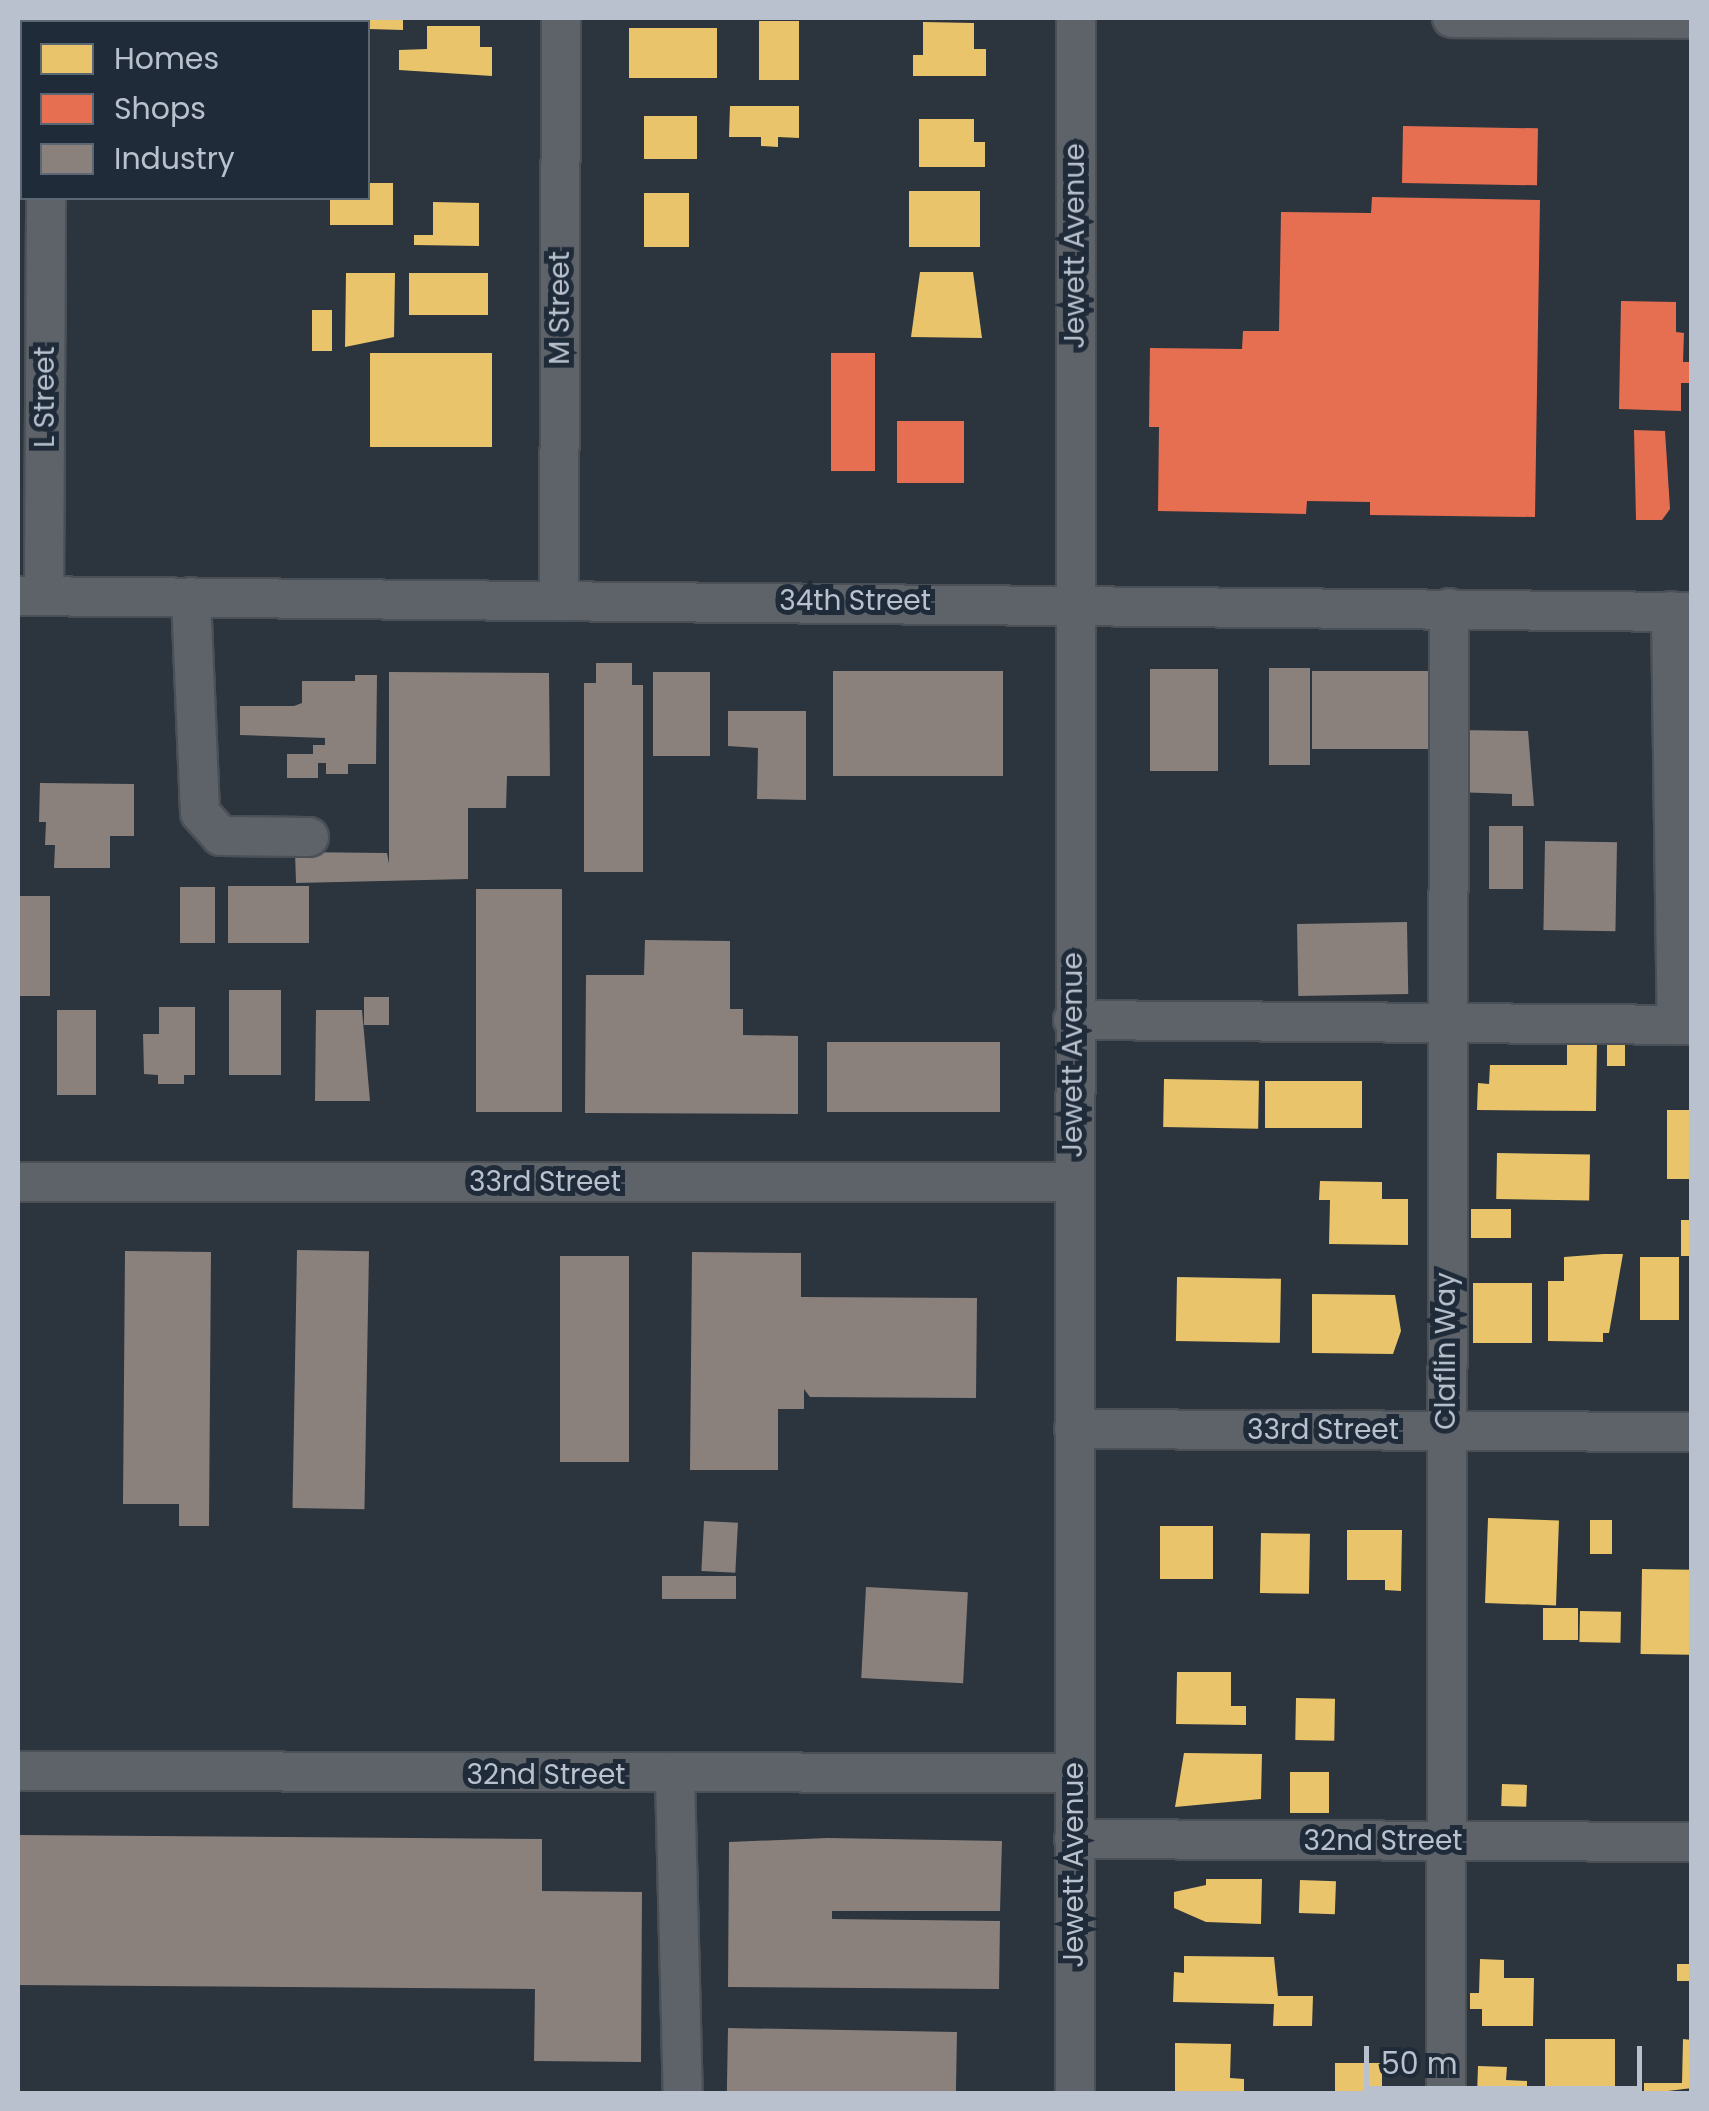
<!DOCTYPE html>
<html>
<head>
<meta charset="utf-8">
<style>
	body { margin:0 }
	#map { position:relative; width:1709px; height:2111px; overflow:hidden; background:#2c343d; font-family:Poppins,sans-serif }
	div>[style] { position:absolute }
	.homes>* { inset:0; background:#e9c46a; transform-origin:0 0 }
	.shops>* { inset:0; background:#e76f51; transform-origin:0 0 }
	.industry>* { inset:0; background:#8a817c; transform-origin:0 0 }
	.roads { filter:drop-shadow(2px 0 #4b5057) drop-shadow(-2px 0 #4b5057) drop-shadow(0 2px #4b5057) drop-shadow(0 -2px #4b5057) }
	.minor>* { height:38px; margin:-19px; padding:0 19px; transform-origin:19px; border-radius:19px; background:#5e636a }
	span { translate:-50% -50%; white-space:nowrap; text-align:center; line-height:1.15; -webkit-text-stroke:10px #1f2b38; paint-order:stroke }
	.street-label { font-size:28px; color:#b8c1cd }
	.frame { position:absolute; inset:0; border:20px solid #b8c1cd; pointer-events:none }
	.legend { position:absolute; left:20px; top:20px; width:350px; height:180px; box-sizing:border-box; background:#1f2b38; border:2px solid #5c6774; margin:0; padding:12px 18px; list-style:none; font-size:30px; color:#b8c1cd }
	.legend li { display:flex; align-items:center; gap:20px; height:50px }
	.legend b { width:50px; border:2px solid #5c6774 }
	.scale { position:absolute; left:1364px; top:2046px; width:278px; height:45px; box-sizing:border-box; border:5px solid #b8c1cd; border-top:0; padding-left:12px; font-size:30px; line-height:35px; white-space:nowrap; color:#b8c1cd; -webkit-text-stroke:8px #1f2b38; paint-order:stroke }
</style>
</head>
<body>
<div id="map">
	<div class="homes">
		<i style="clip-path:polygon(324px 18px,403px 18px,403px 30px,368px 29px,368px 22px)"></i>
		<i style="left:759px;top:21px;width:40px;height:59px"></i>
		<i style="clip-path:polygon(923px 22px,974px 23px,974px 49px,986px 49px,986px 76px,913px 76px,913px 55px,923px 55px)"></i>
		<i style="clip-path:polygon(427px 26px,480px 26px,480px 47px,492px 47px,492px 76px,399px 70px,399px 50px,427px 49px)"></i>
		<i style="left:629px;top:28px;width:88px;height:50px"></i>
		<i style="clip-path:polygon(730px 106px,799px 106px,799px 138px,778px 137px,778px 147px,761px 146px,761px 137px,729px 137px)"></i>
		<i style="left:644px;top:116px;width:53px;height:43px"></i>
		<i style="clip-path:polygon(919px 119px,974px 119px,974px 142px,985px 142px,985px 167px,919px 167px)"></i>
		<i style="clip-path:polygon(368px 183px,393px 183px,393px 225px,330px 225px,330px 198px,368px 198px)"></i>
		<i style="left:909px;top:191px;width:71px;height:56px"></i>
		<i style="left:644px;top:193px;width:45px;height:54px"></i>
		<i style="clip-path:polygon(433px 202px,479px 203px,479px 246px,414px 245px,414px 235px,433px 235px)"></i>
		<i style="clip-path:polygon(920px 272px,973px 272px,982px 338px,911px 337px)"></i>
		<i style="clip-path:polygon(346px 273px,395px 273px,394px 337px,345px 347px)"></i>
		<i style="left:409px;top:273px;width:79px;height:42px"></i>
		<i style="left:312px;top:310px;width:20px;height:41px"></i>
		<i style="left:370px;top:353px;width:122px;height:94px"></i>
		<i style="clip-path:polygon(1567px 1042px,1597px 1042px,1596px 1111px,1477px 1110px,1478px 1083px,1489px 1084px,1490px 1065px,1567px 1065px)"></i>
		<i style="left:1607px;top:1044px;width:18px;height:22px"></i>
		<i style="left:1164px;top:1079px;width:95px;height:48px;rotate:1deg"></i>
		<i style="left:1265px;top:1081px;width:97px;height:47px"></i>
		<i style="left:1667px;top:1110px;width:25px;height:69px"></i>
		<i style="left:1497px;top:1153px;width:93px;height:46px;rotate:1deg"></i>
		<i style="clip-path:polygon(1320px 1181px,1382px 1182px,1382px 1199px,1408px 1199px,1408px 1245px,1329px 1244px,1330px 1200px,1319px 1200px)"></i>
		<i style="left:1471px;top:1209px;width:40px;height:29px"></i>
		<i style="left:1681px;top:1220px;width:11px;height:36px"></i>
		<i style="clip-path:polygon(1603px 1254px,1623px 1254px,1609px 1333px,1603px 1333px,1603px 1342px,1548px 1341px,1548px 1281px,1564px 1281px,1564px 1257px)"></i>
		<i style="left:1640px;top:1257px;width:39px;height:63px"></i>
		<i style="left:1177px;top:1277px;width:104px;height:64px;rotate:1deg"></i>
		<i style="left:1473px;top:1283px;width:59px;height:60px"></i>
		<i style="clip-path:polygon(1312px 1294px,1395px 1295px,1401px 1331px,1393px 1354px,1312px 1353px)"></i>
		<i style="left:1488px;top:1518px;width:71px;height:85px;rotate:2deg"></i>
		<i style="left:1590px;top:1520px;width:22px;height:34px"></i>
		<i style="left:1160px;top:1526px;width:53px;height:53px"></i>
		<i style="clip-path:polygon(1347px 1530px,1402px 1530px,1401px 1591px,1385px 1590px,1385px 1580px,1347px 1580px)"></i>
		<i style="left:1261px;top:1533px;width:49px;height:60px;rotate:1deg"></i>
		<i style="left:1642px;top:1569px;width:50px;height:85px;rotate:1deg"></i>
		<i style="left:1543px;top:1608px;width:35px;height:32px"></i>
		<i style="left:1580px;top:1611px;width:41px;height:31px;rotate:1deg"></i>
		<i style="clip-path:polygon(1177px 1672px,1231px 1672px,1231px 1706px,1246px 1706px,1246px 1725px,1176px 1724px)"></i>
		<i style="left:1296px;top:1698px;width:39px;height:42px;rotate:1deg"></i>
		<i style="clip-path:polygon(1184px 1753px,1262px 1754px,1261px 1799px,1175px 1807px)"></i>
		<i style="left:1290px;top:1772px;width:39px;height:41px"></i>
		<i style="left:1502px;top:1784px;width:25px;height:22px;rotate:2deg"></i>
		<i style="clip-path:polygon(1206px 1879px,1262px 1879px,1261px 1924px,1206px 1922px,1174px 1908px,1174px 1892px,1206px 1885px)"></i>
		<i style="left:1300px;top:1880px;width:36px;height:33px;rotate:2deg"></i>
		<i style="clip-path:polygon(1184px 1956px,1274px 1957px,1278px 1996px,1313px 1996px,1312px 2026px,1273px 2026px,1274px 2004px,1173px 2002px,1174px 1972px,1184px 1973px)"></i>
		<i style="clip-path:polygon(1480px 1959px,1504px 1960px,1504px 1978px,1534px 1978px,1533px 2026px,1482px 2026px,1482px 2009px,1470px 2009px,1470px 1993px,1479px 1993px)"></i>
		<i style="left:1677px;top:1964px;width:15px;height:17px"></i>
		<i style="left:1545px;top:2039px;width:70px;height:55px"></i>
		<i style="clip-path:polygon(1683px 2039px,1692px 2040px,1692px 2088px,1644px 2094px,1644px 2083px,1682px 2083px)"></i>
		<i style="clip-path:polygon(1175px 2043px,1231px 2044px,1230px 2078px,1244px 2079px,1244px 2094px,1175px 2094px)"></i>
		<i style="left:1335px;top:2063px;width:47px;height:31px"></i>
		<i style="clip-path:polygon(1478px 2066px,1507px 2067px,1506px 2080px,1527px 2081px,1527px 2094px,1477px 2094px)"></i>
	</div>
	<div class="shops">
		<i style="left:1403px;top:126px;width:135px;height:57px;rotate:1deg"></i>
		<i style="clip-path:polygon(1372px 197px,1540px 200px,1535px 517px,1370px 515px,1370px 502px,1307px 501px,1306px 514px,1158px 511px,1159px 427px,1149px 427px,1150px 348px,1242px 349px,1243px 331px,1279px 331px,1281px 212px,1371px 213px)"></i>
		<i style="clip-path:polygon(1621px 301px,1676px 302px,1676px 332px,1684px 333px,1683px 362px,1692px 362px,1692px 383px,1681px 383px,1681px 411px,1619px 409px)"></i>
		<i style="left:831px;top:353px;width:44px;height:118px"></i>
		<i style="left:897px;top:421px;width:67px;height:62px"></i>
		<i style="clip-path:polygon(1634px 430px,1665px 431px,1670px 509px,1662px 520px,1636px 520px)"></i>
	</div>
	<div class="industry">
		<i style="clip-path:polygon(596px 663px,632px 663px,632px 685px,643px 685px,643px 872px,584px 872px,584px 683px,596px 683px)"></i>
		<i style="left:1269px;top:668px;width:41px;height:97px"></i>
		<i style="left:1150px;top:669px;width:68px;height:102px"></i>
		<i style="left:833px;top:671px;width:170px;height:105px"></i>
		<i style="left:1312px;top:671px;width:117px;height:78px"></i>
		<i style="clip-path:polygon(389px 672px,549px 673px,550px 776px,507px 776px,506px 808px,468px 808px,468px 879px,296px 883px,295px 852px,387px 853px,389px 864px)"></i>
		<i style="left:653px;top:672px;width:57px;height:84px"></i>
		<i style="clip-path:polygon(355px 675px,377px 675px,376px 764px,348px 764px,348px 774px,326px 774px,326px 763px,318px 763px,318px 778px,287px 778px,287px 754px,313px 754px,313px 745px,325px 745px,325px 738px,240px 735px,240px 706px,294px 706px,302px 703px,302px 681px,355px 681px)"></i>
		<i style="clip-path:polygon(728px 711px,806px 711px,806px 800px,757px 799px,758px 748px,728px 746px)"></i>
		<i style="clip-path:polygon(1456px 730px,1528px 731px,1534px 806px,1512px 806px,1512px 794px,1455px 792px)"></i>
		<i style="clip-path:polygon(40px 783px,134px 784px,134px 836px,110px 836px,110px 868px,54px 868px,55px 845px,45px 845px,46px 822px,39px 822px)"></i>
		<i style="left:1489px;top:826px;width:34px;height:63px"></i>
		<i style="left:1545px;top:841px;width:72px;height:89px;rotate:1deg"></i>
		<i style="left:309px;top:886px;width:57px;height:81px;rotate:90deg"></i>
		<i style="left:180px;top:887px;width:35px;height:56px"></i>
		<i style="left:476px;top:889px;width:86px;height:223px"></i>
		<i style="left:18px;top:896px;width:32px;height:100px"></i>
		<i style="left:1407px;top:922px;width:72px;height:110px;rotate:89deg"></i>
		<i style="clip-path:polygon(645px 940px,730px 941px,730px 1009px,743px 1009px,743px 1035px,798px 1036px,798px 1114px,585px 1113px,586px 975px,644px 975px)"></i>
		<i style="left:281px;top:990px;width:85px;height:52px;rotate:90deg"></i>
		<i style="left:364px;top:997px;width:25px;height:28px"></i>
		<i style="clip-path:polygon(159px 1007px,195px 1007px,195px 1075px,184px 1075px,184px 1084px,158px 1084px,158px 1075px,144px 1074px,143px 1034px,159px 1034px)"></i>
		<i style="left:57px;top:1010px;width:39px;height:85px"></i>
		<i style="clip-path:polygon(316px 1010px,362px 1010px,370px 1101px,315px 1101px)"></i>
		<i style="left:827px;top:1042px;width:173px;height:70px"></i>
		<i style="left:297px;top:1250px;width:72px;height:258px;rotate:1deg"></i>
		<i style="clip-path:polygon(125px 1251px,211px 1252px,209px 1526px,179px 1526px,179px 1504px,123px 1504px)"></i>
		<i style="clip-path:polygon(692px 1252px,801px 1253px,801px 1297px,977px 1298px,976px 1398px,810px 1397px,804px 1389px,804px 1409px,778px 1409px,778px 1470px,690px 1470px)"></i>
		<i style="left:560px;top:1256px;width:69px;height:206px"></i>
		<i style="left:704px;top:1521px;width:34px;height:50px;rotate:3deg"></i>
		<i style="left:662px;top:1576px;width:74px;height:23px"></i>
		<i style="left:866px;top:1587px;width:102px;height:91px;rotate:3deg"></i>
		<i style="clip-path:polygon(18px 1835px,542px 1839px,542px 1891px,642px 1892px,641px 2062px,534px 2061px,535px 1989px,18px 1985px)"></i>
		<i style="clip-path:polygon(828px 1838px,1002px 1841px,1000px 1911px,832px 1911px,832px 1919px,1000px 1921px,999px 1989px,728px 1987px,729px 1842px)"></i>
		<i style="left:728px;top:2028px;width:229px;height:66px;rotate:1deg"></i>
	</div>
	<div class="roads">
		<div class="minor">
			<i style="left:1452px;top:18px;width:240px;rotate:0.2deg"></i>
			<i style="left:47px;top:22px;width:4px;rotate:-90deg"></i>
			<i style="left:18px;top:596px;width:1674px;rotate:0.55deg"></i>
			<i style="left:44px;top:596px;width:398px;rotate:-89.7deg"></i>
			<i style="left:191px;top:597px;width:216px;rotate:87.6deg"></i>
			<i style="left:200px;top:813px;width:31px;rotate:48deg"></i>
			<i style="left:221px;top:836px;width:88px;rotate:0.7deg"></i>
			<i style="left:559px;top:599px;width:581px;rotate:-89.8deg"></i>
			<i style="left:1671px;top:611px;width:414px;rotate:89.2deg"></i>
			<i style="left:1073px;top:1020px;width:619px;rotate:0.46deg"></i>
			<i style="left:18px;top:1182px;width:1055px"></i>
			<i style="left:1074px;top:1429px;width:618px;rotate:0.28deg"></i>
			<i style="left:18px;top:1771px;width:1056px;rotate:0.11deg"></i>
			<i style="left:675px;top:1776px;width:318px;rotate:88.6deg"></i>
			<i style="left:1074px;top:1839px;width:618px;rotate:0.28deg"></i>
			<i style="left:1075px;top:2094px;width:2076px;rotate:-89.97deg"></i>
			<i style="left:1446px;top:2094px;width:1486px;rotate:-89.88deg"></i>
		</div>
	</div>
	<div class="street-label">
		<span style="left:1075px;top:246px;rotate:-90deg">Jewett Avenue</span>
		<span style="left:560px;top:308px;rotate:-90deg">M Street</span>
		<span style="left:45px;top:397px;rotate:-90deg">L Street</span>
		<span style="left:855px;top:601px">34th Street</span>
		<span style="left:1073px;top:1055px;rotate:-90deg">Jewett Avenue</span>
		<span style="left:545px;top:1182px">33rd Street</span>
		<span style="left:1446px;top:1351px;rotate:-90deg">Claflin Way</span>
		<span style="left:1323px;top:1430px">33rd Street</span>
		<span style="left:546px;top:1775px">32nd Street</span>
		<span style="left:1383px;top:1841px">32nd Street</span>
		<span style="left:1074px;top:1865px;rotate:-90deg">Jewett Avenue</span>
	</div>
	<div class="frame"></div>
	<ul class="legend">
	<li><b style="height:28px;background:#e9c46a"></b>Homes</li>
	<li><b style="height:28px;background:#e76f51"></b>Shops</li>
	<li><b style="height:28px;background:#8a817c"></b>Industry</li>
	</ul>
	<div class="scale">50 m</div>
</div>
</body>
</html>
